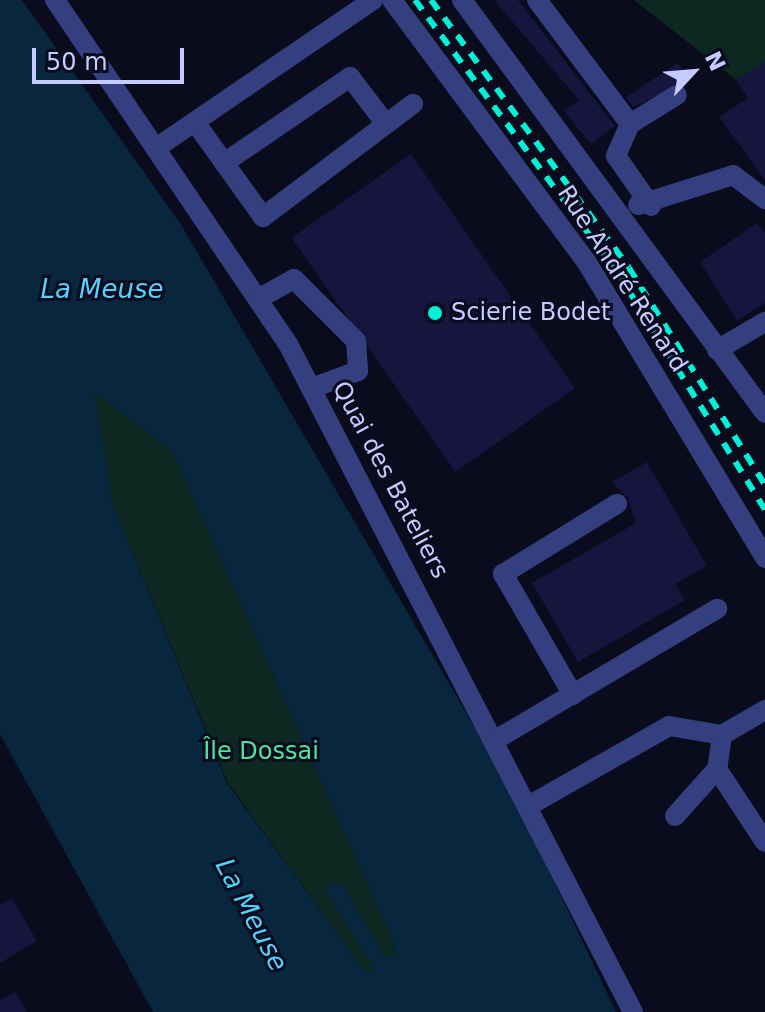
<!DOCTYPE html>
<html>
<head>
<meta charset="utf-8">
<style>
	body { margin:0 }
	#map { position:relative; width:765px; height:1012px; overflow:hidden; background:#0a0b1c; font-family:"DejaVu Sans",sans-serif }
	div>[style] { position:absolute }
	.green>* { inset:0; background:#0d2721 }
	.water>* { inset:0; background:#08263e }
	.building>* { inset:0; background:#15153e; transform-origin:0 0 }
	.minor>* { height:20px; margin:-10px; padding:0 10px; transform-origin:10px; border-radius:10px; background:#333f7e }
	.rail>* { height:6px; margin-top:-3px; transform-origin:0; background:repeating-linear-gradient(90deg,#00f1d8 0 12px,transparent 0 22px) }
	.dots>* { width:22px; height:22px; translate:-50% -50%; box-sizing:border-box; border:4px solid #0a0b1c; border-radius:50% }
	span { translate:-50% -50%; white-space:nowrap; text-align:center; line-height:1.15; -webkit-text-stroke:6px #0a0b1c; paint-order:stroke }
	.street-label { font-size:24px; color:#c6cbff }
	.poi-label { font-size:24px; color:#c6cbff }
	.left { translate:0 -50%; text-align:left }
	.park-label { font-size:24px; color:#4de4a0 }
	.water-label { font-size:26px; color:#54d2ff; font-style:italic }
	.north { position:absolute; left:653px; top:32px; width:80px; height:80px; -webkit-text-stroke:6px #0a0b1c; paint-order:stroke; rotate:64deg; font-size:22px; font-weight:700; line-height:32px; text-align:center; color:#c6cbff }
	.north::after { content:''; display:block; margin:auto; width:28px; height:36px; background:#c6cbff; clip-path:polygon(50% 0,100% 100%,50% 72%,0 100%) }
	.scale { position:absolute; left:32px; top:48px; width:152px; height:36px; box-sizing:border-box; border:4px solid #c6cbff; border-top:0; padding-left:10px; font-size:24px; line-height:28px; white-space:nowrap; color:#c6cbff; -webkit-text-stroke:6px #0a0b1c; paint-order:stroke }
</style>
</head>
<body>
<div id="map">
	<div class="green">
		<i style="clip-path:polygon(634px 0,765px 0,765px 62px,736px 80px)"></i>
		<i style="clip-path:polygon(93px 391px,172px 451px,392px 938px,395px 957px,384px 956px,345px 888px,324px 888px,374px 967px,367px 974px,228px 783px,113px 505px)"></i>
	</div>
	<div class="water">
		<i style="clip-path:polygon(evenodd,0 0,22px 0,180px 223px,509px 786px,616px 1012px,153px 1012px,0 734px,0 0,94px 392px,172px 451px,392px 938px,395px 956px,384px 956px,345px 888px,336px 881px,324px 888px,373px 967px,367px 974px,227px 783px,113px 505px,94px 392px)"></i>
	</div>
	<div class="building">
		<i style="clip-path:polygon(494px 0,518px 0,615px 126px,591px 144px,564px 111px,579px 100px)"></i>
		<i style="clip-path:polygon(765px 62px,765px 180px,719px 117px,748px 98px,736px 80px)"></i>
		<i style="clip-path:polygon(678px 63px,689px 81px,633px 107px,626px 97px)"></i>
		<i style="left:411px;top:154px;width:286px;height:146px;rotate:55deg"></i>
		<i style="clip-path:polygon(757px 223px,765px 233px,765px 303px,737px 321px,700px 262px)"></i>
		<i style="clip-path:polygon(647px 462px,707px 566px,675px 584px,685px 600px,578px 662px,532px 583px,636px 523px,628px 498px,612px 482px)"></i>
		<i style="clip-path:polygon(12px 898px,37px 941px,0 963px,0 905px)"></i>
		<i style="clip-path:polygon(16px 992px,27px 1012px,0 1012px,0 1000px)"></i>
	</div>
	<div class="minor">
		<i style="left:55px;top:0;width:415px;rotate:55.9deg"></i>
		<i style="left:288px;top:344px;width:752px;rotate:62.69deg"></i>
		<i style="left:392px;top:0;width:325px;rotate:53.4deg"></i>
		<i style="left:586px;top:261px;width:347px;rotate:58.9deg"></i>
		<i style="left:462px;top:0;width:512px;rotate:53.73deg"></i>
		<i style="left:537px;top:0;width:155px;rotate:53.1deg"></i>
		<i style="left:630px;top:124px;width:35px;rotate:114deg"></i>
		<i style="left:616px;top:156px;width:61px;rotate:55deg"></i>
		<i style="left:195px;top:122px;width:117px;rotate:54.4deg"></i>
		<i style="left:263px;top:217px;width:188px;rotate:-37deg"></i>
		<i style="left:630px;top:124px;width:55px;rotate:-31.7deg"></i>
		<i style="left:159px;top:146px;width:259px;rotate:-34.3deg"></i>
		<i style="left:224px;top:163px;width:153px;rotate:-34.3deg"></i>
		<i style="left:350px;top:77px;width:59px;rotate:52.5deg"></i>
		<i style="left:638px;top:205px;width:100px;rotate:-17.5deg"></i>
		<i style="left:733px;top:175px;width:40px;rotate:37deg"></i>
		<i style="left:258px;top:299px;width:41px;rotate:-29.1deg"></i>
		<i style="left:294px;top:279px;width:88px;rotate:45deg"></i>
		<i style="left:356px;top:341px;width:30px;rotate:86deg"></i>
		<i style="left:358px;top:371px;width:49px;rotate:159.7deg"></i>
		<i style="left:717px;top:350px;width:56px;rotate:-30.3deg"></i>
		<i style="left:573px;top:695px;width:140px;rotate:-120deg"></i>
		<i style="left:503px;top:574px;width:134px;rotate:-31.6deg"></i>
		<i style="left:722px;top:735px;width:34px;rotate:98deg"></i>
		<i style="left:717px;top:769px;width:87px;rotate:56.7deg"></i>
		<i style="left:497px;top:739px;width:256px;rotate:-30.6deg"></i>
		<i style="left:530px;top:805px;width:160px;rotate:-29.6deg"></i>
		<i style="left:669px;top:726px;width:54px;rotate:9.6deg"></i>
		<i style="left:722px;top:735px;width:50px;rotate:-30.2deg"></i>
		<i style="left:675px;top:816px;width:63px;rotate:-48.2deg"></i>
	</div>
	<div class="rail">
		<i style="left:415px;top:0;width:342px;rotate:53.4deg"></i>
		<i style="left:619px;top:275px;width:277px;rotate:58.1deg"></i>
		<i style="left:431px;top:0;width:333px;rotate:53.5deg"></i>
		<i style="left:629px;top:268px;width:256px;rotate:57.9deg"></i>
	</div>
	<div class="dots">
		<i style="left:435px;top:313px;background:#00f1d8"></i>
	</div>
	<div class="street-label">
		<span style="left:622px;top:279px;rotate:57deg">Rue André Renard</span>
		<span style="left:390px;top:480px;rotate:62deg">Quai des Bateliers</span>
	</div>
	<div class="poi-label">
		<span class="left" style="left:451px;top:313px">Scierie Bodet</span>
	</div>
	<div class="park-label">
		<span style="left:261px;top:752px">Île Dossai</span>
	</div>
	<div class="water-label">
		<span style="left:102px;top:290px">La Meuse</span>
		<span style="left:251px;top:915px;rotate:62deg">La Meuse</span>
	</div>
	<div class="north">N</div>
	<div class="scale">50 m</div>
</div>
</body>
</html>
